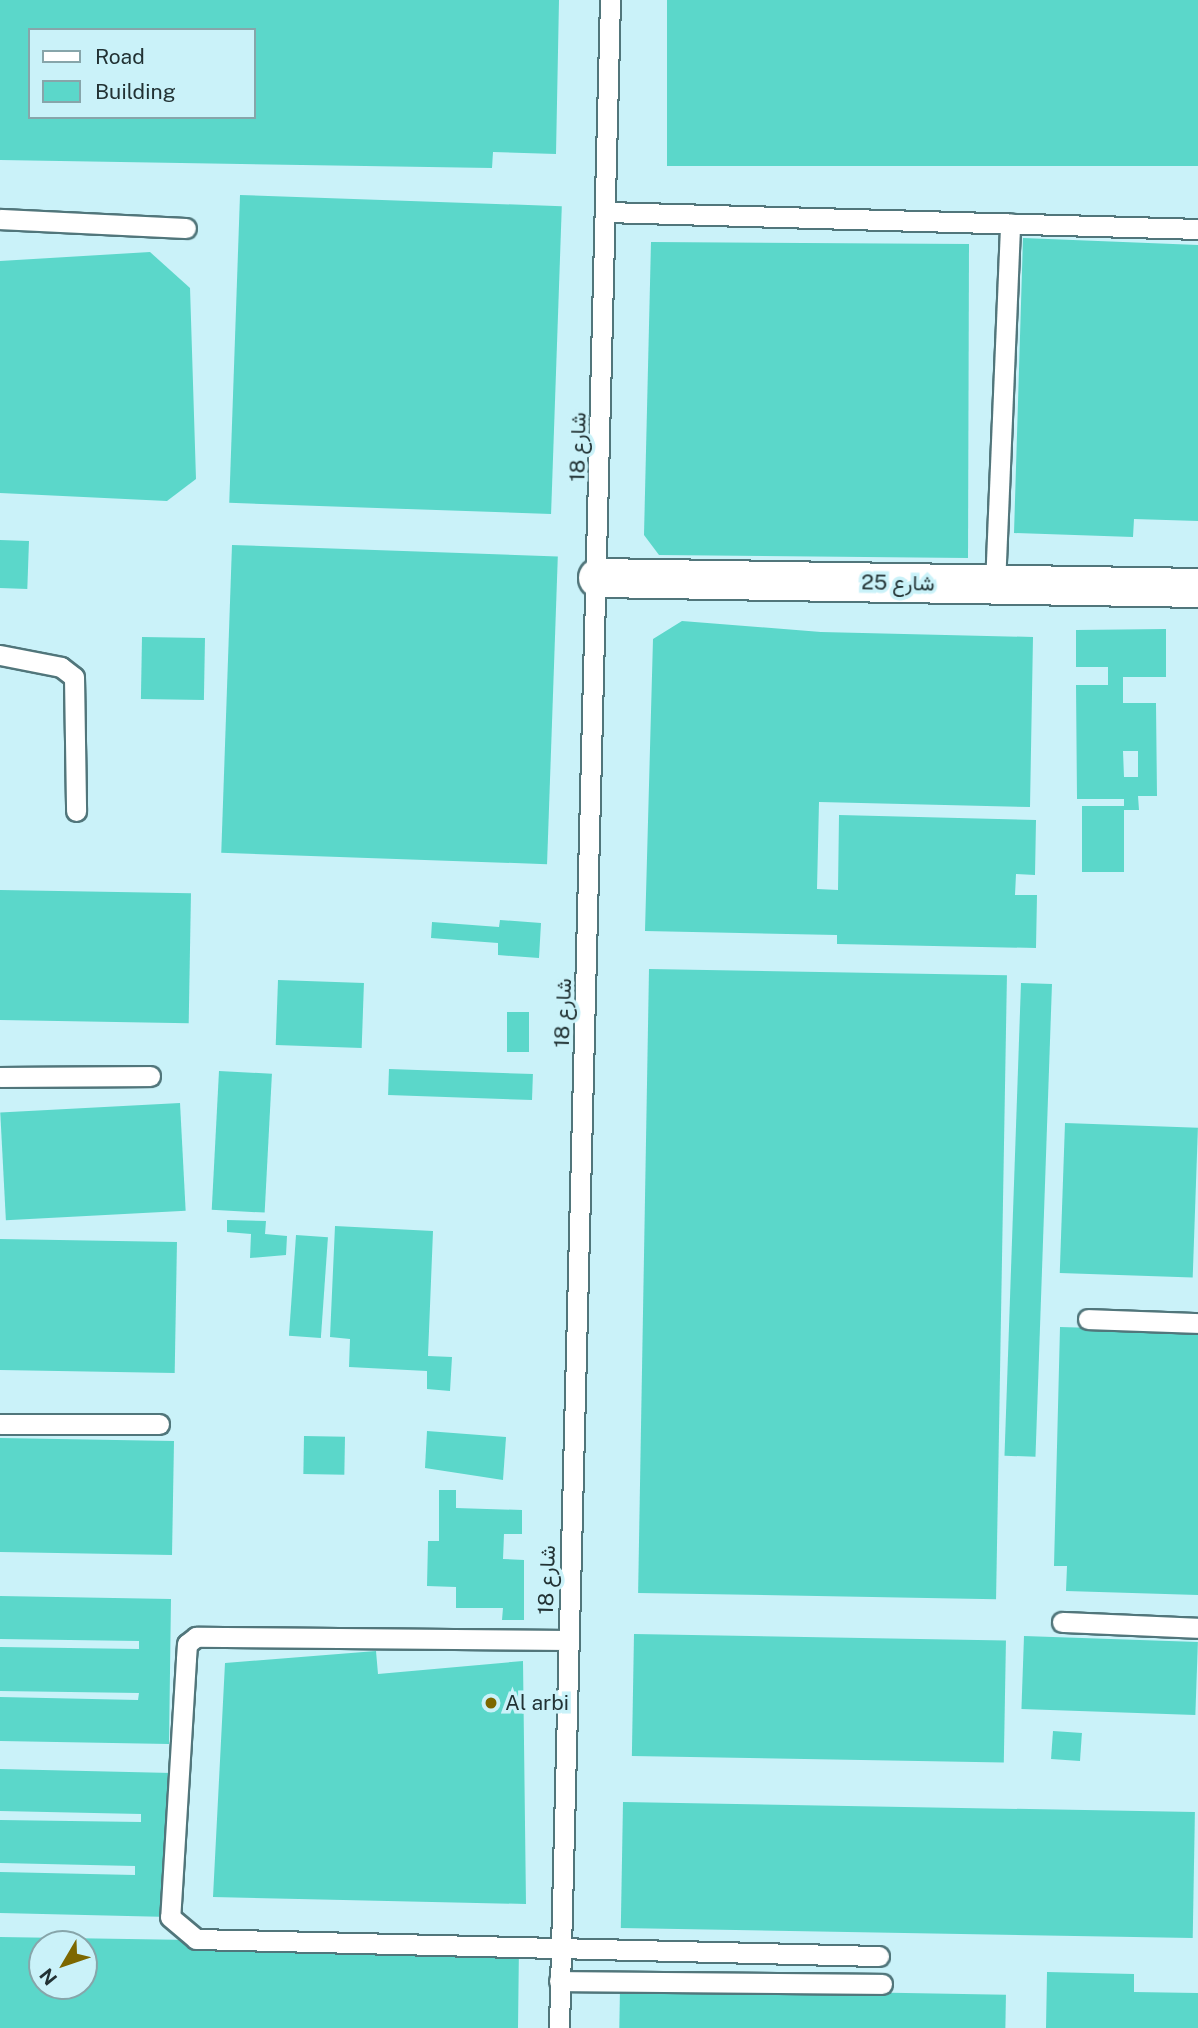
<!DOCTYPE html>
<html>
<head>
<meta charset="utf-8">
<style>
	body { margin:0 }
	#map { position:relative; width:1198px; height:2028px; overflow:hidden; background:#caf2f9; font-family:"Public Sans",Vazirmatn,sans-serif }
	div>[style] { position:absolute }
	.building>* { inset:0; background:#5bd7ca; transform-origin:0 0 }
	.roads { filter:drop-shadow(2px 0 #51767b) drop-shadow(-2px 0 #51767b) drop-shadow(0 2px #51767b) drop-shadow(0 -2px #51767b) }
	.lane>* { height:19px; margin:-9.5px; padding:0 9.5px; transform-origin:9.5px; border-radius:9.5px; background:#fff }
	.street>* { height:38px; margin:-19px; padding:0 19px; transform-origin:19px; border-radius:19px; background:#fff }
	.dots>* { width:19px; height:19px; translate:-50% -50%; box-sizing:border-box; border:4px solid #caf2f9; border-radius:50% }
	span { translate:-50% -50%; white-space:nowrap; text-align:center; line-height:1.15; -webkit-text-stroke:7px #caf2f9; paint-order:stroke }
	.street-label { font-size:21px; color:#223234 }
	.poi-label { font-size:21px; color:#223234 }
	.left { translate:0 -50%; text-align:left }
	.legend { position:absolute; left:28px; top:28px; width:228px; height:91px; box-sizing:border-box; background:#caf2f9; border:2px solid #87a5aa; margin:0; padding:9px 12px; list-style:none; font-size:21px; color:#223234 }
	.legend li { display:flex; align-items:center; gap:14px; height:35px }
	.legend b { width:35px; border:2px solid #87a5aa }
	.north { position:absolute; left:28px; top:1930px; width:70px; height:70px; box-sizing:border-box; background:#caf2f9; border:2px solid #87a5aa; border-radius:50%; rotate:231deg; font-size:19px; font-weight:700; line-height:28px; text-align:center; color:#223234 }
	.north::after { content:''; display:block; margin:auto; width:24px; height:32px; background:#7d6800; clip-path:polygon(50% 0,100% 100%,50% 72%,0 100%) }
</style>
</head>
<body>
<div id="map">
	<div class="building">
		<i style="clip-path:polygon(evenodd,0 0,559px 0,556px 154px,493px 152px,492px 168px,0 160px,0 0,30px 30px,254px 30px,254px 117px,30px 117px,30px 30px)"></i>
		<i style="left:667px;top:0;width:531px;height:166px"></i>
		<i style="left:240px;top:195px;width:322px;height:308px;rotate:2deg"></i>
		<i style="clip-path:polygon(1023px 238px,1198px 245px,1198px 521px,1134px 519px,1133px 537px,1014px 533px)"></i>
		<i style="clip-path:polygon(651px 242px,969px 244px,968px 558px,659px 555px,644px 535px)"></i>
		<i style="clip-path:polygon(150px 252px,190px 288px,196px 479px,167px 501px,0 493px,0 261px)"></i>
		<i style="left:0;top:540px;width:29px;height:48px;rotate:2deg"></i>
		<i style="left:232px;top:545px;width:326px;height:308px;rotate:2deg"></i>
		<i style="clip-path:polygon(682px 621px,821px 632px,1033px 637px,1030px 807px,819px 802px,817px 889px,838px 890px,839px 815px,1036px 820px,1035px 875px,1016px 874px,1015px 895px,1037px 895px,1036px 948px,837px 944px,837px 935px,645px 931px,653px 639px)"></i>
		<i style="clip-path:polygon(evenodd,1166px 629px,1166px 677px,1123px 677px,1123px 703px,1156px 703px,1157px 796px,1138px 796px,1139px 810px,1124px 810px,1124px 872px,1082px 872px,1082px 806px,1124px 806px,1124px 799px,1077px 799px,1076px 685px,1108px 685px,1108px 667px,1076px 667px,1076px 630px,1166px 629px,1123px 751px,1138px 751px,1138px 777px,1124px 777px,1123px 751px)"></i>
		<i style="left:142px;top:637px;width:63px;height:62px;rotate:1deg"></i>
		<i style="left:0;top:890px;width:191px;height:130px;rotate:1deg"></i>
		<i style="clip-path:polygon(500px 920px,541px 923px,539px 958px,498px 955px,498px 943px,431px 938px,432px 922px,499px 927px)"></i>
		<i style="left:649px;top:969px;width:358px;height:624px;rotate:1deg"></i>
		<i style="left:278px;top:980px;width:86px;height:65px;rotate:2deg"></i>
		<i style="left:1021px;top:983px;width:31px;height:473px;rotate:2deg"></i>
		<i style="left:507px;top:1012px;width:22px;height:40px"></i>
		<i style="left:389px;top:1069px;width:144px;height:26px;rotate:2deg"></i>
		<i style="left:219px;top:1071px;width:53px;height:139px;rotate:3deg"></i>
		<i style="left:180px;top:1103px;width:108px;height:180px;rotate:87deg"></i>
		<i style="left:1065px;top:1123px;width:133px;height:150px;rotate:2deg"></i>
		<i style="clip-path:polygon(227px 1220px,266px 1221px,265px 1234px,287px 1236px,286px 1255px,250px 1258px,251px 1234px,227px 1232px)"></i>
		<i style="clip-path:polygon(335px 1226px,433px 1231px,428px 1356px,452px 1357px,450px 1391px,427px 1389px,427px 1371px,349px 1367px,350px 1339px,330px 1337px)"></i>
		<i style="left:296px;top:1235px;width:32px;height:101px;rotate:4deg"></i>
		<i style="left:0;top:1239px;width:177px;height:131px;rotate:1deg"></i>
		<i style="clip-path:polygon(1060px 1327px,1198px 1331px,1198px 1595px,1066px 1591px,1067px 1566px,1054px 1566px)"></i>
		<i style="clip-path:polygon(427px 1431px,506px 1437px,503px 1480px,425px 1468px)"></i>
		<i style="left:304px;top:1436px;width:41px;height:38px;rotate:1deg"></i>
		<i style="left:174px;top:1441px;width:114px;height:174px;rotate:91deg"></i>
		<i style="clip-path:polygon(439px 1490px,456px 1490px,456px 1508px,522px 1510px,522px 1534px,504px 1534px,503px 1559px,524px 1560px,524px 1620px,502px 1620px,503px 1608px,456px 1608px,456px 1587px,427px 1586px,428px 1541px,439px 1541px)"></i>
		<i style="clip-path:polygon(0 1596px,171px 1599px,169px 1744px,0 1741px,0 1697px,138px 1700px,139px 1693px,0 1691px,0 1647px,139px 1649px,139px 1641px,0 1639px)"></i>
		<i style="left:634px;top:1634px;width:372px;height:122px;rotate:1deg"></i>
		<i style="left:1024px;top:1636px;width:174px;height:73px;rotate:2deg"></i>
		<i style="clip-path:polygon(376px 1651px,378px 1674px,523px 1661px,526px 1904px,213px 1897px,225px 1663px)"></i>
		<i style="left:1053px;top:1731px;width:29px;height:28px;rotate:4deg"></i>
		<i style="clip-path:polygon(0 1769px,172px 1773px,170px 1917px,0 1913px,0 1872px,135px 1875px,135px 1866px,0 1863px,0 1820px,141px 1822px,141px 1814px,0 1811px)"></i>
		<i style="left:623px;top:1802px;width:572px;height:126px;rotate:1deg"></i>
		<i style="clip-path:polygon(evenodd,0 1937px,519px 1945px,518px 2028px,0 2028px,0 1937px,42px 1944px,84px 1944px,84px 1986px,42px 1986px,42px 1944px)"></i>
		<i style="clip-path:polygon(1047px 1972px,1134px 1974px,1134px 1992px,1198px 1993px,1198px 2028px,1046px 2028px)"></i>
		<i style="left:620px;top:1988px;width:386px;height:40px;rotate:1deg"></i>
	</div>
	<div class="roads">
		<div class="lane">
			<i style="left:606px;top:212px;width:592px;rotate:1.64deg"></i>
			<i style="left:0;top:219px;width:186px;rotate:2.8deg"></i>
			<i style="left:995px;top:585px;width:362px;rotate:-87.6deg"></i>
			<i style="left:0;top:655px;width:62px;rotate:11.1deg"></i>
			<i style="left:61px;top:667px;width:16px;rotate:38deg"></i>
			<i style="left:74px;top:677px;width:134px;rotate:89.1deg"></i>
			<i style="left:0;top:1077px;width:150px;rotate:-0.4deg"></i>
			<i style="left:1088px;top:1319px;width:110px;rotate:2.1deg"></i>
			<i style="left:0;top:1424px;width:159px"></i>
			<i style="left:1062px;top:1622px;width:136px;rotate:2.5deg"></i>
			<i style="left:568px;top:1640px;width:372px;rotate:-179.5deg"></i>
			<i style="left:196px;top:1637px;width:11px;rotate:142deg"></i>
			<i style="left:187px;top:1644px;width:15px;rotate:94deg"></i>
			<i style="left:186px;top:1659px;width:258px;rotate:93.5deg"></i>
			<i style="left:170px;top:1917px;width:34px;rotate:40deg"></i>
			<i style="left:196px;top:1939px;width:683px;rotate:1.43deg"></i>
			<i style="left:559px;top:1981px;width:323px;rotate:0.5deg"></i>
			<i style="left:559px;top:2028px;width:2029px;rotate:-88.56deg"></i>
		</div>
		<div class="street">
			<i style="left:598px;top:578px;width:600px;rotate:0.95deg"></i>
		</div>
	</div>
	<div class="dots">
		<i style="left:491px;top:1703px;background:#7d6800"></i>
	</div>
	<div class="street-label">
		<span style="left:578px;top:447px;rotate:-89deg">شارع 18</span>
		<span style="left:898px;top:583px;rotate:1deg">شارع 25</span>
		<span style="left:563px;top:1013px;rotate:-88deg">شارع 18</span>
		<span style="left:547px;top:1580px;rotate:-88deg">شارع 18</span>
	</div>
	<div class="poi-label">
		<span class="left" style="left:505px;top:1703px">Al arbi</span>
	</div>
	<ul class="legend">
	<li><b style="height:9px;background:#fff"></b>Road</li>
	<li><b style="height:19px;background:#5bd7ca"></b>Building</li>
	</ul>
	<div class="north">N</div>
</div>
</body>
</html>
